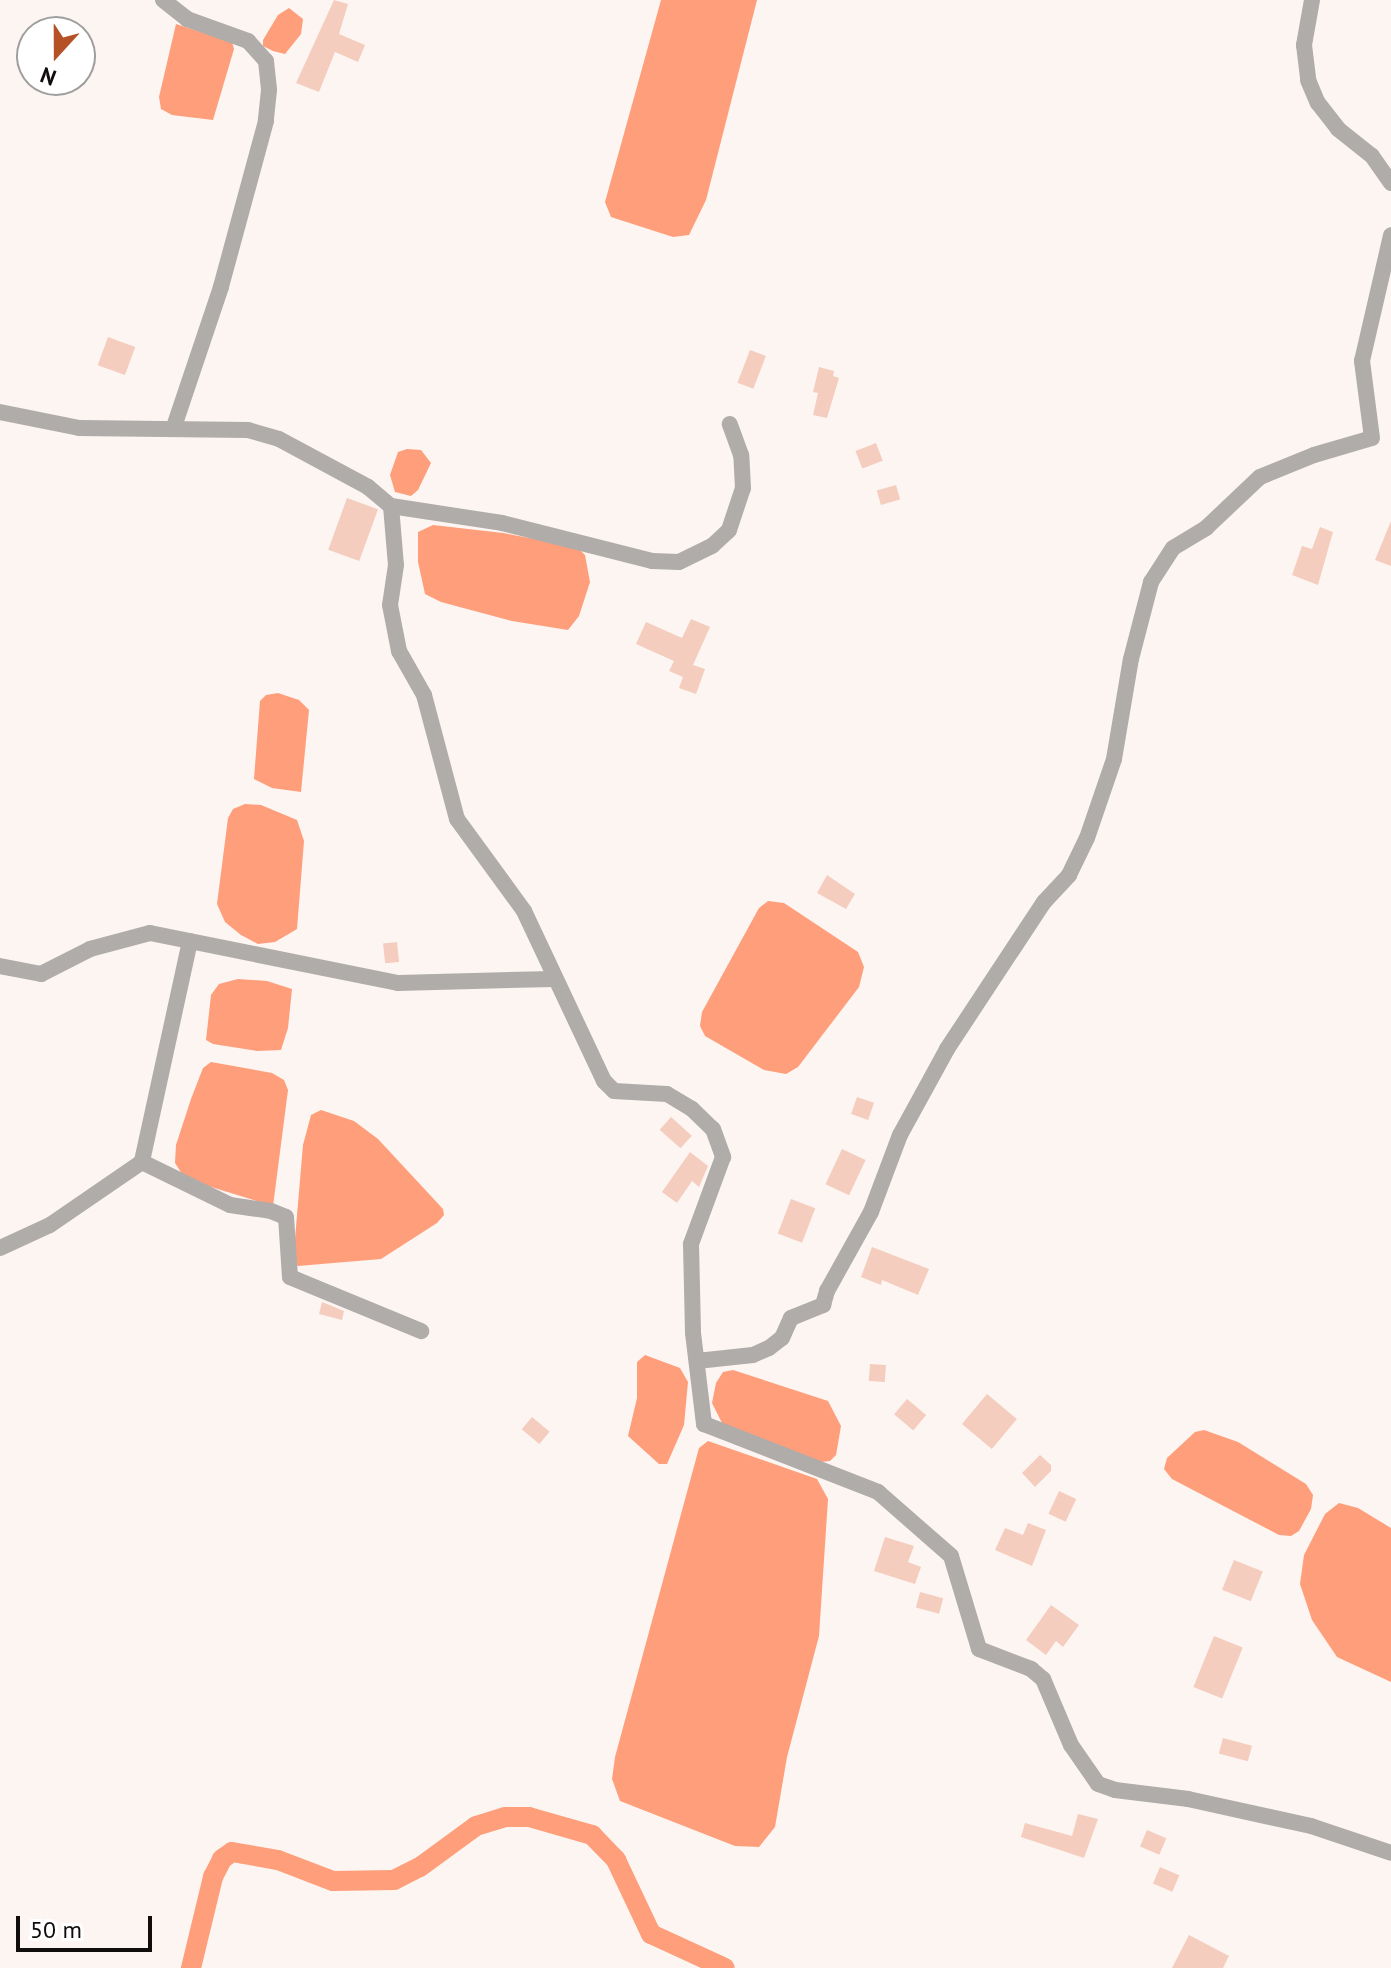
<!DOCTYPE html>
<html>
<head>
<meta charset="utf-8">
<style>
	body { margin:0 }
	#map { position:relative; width:1391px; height:1968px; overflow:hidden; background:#fdf5f2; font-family:"PT Sans",sans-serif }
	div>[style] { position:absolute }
	.water>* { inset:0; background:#fe9e7a }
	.canal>* { height:20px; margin:-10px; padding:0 10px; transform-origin:10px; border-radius:10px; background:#fe9e7a }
	.building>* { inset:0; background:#f5cdbe; transform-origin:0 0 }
	.street>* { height:16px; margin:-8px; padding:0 8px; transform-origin:8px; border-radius:8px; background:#afacaa }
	span { translate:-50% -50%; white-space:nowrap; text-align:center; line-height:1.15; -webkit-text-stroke:6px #fff; paint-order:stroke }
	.north { position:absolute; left:16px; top:16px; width:80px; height:80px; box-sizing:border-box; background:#fff; border:2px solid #9f9e9e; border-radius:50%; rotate:201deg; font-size:22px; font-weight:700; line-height:32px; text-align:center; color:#100d0c }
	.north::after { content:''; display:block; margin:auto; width:28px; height:36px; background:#b65026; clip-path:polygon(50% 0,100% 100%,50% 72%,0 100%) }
	.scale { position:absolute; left:16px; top:1916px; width:136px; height:36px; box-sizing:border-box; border:4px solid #100d0c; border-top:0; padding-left:10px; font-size:24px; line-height:28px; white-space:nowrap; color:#100d0c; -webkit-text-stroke:6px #fff; paint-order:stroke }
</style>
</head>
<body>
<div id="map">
	<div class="water">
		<i style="clip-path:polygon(661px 0,757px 0,706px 200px,689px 235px,673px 237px,611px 217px,605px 202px)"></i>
		<i style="clip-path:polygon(289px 8px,303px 19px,301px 34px,285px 54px,273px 51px,263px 46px,263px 40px,278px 15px)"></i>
		<i style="clip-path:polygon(176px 24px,232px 42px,234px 49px,213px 120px,172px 115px,161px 109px,159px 97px)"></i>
		<i style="clip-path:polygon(407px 449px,421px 450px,431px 463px,418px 490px,411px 496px,395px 492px,390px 475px,398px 452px)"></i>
		<i style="clip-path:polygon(433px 525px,503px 533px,577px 547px,585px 555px,590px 582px,579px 616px,568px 630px,512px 621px,441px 602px,425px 594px,418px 562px,418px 532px)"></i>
		<i style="clip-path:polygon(278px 693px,299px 700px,309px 710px,301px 792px,272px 788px,254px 779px,260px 701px,266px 695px)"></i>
		<i style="clip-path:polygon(245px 804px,261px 805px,297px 820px,304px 841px,297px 929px,275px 942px,258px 944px,241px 935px,225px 922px,217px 904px,228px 818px,233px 809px)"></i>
		<i style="clip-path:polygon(768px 901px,784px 903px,858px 952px,864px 967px,859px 987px,798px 1067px,786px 1074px,764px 1070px,705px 1036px,700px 1026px,702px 1012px,759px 908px)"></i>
		<i style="clip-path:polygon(238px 979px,267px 981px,292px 989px,288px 1028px,281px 1050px,257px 1051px,213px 1044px,206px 1040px,211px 995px,219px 984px)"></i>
		<i style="clip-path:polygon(211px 1062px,272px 1073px,284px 1080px,288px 1090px,273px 1206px,195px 1182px,182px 1174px,175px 1163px,176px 1145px,191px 1099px,203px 1068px)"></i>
		<i style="clip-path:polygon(321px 1110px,354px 1121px,378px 1139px,443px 1209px,444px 1215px,437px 1223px,381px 1259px,298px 1266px,293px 1262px,303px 1145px,311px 1115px)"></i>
		<i style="clip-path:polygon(645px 1355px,680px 1368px,688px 1382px,684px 1425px,667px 1464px,659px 1464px,628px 1436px,637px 1398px,637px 1362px)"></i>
		<i style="clip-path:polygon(733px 1370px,828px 1401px,841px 1426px,836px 1455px,830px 1461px,820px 1462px,722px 1423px,712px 1403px,716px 1383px,723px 1372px)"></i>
		<i style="clip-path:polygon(1204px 1430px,1238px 1442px,1306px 1484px,1313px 1495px,1311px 1509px,1299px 1531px,1291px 1536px,1279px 1535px,1172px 1479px,1164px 1469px,1167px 1458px,1195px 1432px)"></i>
		<i style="clip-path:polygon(708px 1441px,817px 1479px,828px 1499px,819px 1636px,787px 1757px,775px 1827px,759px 1847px,735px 1846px,620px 1801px,612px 1779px,615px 1757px,699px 1448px)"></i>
		<i style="clip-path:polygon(1339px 1503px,1358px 1508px,1391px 1528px,1391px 1682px,1337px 1657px,1312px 1620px,1300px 1584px,1304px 1555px,1325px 1514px)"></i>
	</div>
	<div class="canal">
		<i style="left:191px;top:1968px;width:94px;rotate:-76.4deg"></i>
		<i style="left:213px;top:1877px;width:20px;rotate:-63deg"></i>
		<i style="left:222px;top:1859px;width:12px;rotate:-35deg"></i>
		<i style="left:232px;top:1852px;width:47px;rotate:9.9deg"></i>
		<i style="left:278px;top:1860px;width:59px;rotate:20.9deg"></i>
		<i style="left:333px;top:1881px;width:61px;rotate:-0.9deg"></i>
		<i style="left:394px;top:1880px;width:29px;rotate:-27deg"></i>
		<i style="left:420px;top:1867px;width:69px;rotate:-36.2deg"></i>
		<i style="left:476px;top:1826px;width:31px;rotate:-17deg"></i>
		<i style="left:506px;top:1817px;width:23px"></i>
		<i style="left:529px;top:1817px;width:66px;rotate:15.9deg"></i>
		<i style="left:592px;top:1835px;width:35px;rotate:46deg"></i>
		<i style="left:616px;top:1860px;width:82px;rotate:64.7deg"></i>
		<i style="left:651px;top:1934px;width:81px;rotate:24.7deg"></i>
	</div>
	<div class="building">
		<i style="clip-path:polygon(334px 0,348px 4px,339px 34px,365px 45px,358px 62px,335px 52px,319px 92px,296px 83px)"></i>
		<i style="left:108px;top:337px;width:29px;height:30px;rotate:20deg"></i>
		<i style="left:750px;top:350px;width:17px;height:35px;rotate:21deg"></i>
		<i style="clip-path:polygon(819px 367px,834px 371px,833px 376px,839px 378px,827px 418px,813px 415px,818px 393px,813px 392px)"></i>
		<i style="left:876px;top:443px;width:19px;height:22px;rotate:69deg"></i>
		<i style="left:896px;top:485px;width:15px;height:20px;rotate:74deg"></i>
		<i style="left:347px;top:498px;width:33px;height:55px;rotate:20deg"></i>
		<i style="clip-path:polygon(1391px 521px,1391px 566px,1375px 560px)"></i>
		<i style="clip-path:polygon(1320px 527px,1333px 532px,1318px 585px,1292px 575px,1302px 546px,1312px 549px)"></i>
		<i style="clip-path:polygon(691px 619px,710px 627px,693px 665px,705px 669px,696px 694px,679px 688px,683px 677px,669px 671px,674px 661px,636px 644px,646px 622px,682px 638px)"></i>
		<i style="clip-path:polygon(827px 875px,855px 894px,846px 909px,817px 893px)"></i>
		<i style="left:397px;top:942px;width:20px;height:14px;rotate:84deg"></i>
		<i style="left:857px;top:1097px;width:18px;height:18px;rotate:19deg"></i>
		<i style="left:671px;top:1117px;width:28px;height:17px;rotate:42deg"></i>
		<i style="left:842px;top:1149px;width:26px;height:39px;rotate:25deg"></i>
		<i style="clip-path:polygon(690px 1152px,708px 1166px,699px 1187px,692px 1181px,677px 1203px,662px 1192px)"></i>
		<i style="left:791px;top:1199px;width:26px;height:37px;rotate:21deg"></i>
		<i style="clip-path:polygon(872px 1247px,929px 1269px,918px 1295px,882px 1280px,881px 1285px,861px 1277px)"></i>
		<i style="clip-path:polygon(322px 1302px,344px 1311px,342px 1320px,319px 1314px)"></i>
		<i style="left:870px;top:1364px;width:16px;height:17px;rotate:4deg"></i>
		<i style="left:987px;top:1394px;width:39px;height:39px;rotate:40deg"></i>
		<i style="left:907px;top:1399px;width:25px;height:20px;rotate:40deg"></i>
		<i style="left:532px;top:1417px;width:23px;height:16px;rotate:40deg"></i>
		<i style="clip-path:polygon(1040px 1455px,1051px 1465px,1051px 1471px,1035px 1487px,1022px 1473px)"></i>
		<i style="left:1059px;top:1491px;width:19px;height:25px;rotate:25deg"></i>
		<i style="clip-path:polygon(1028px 1523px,1046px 1530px,1032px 1566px,995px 1550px,1005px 1528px,1023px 1535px)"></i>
		<i style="clip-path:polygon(885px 1537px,914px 1546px,908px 1562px,921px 1567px,915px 1584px,874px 1571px)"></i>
		<i style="left:1234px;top:1560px;width:31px;height:32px;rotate:22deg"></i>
		<i style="left:920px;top:1592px;width:24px;height:16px;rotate:15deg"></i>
		<i style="clip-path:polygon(1051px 1605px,1079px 1625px,1063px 1647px,1056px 1641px,1046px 1655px,1026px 1640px)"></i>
		<i style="left:1214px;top:1636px;width:31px;height:55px;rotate:22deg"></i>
		<i style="left:1223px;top:1738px;width:30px;height:16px;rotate:15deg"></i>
		<i style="clip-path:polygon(1078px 1814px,1098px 1819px,1084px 1858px,1021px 1837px,1025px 1823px,1072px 1836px)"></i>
		<i style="left:1147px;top:1830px;width:21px;height:18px;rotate:23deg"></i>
		<i style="left:1160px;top:1867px;width:21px;height:18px;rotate:23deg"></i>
		<i style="clip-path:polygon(1189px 1935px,1229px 1956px,1223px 1968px,1172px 1968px)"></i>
	</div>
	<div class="street">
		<i style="left:163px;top:0;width:31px;rotate:38deg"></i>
		<i style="left:187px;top:19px;width:65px;rotate:19.8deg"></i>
		<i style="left:248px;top:41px;width:27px;rotate:48deg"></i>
		<i style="left:266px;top:61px;width:29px;rotate:84deg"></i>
		<i style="left:269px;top:90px;width:31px;rotate:96deg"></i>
		<i style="left:266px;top:121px;width:172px;rotate:105.2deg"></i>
		<i style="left:221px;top:287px;width:148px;rotate:108.6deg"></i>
		<i style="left:1312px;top:0;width:46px;rotate:100.1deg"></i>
		<i style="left:1304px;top:45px;width:35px;rotate:83deg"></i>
		<i style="left:1308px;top:80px;width:25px;rotate:67deg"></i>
		<i style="left:1318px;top:103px;width:33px;rotate:52deg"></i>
		<i style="left:1338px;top:129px;width:43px;rotate:38.5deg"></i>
		<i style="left:1372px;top:156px;width:33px;rotate:55deg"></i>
		<i style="left:0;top:412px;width:81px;rotate:11.4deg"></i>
		<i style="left:79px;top:428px;width:169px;rotate:0.7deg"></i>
		<i style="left:248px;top:430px;width:32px;rotate:16deg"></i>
		<i style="left:279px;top:439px;width:101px;rotate:28.3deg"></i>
		<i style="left:368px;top:487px;width:30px;rotate:40deg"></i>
		<i style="left:391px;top:506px;width:59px;rotate:85.2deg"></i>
		<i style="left:396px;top:565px;width:40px;rotate:98.5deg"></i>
		<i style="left:390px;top:605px;width:47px;rotate:78.9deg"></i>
		<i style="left:399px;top:651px;width:51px;rotate:60.4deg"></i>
		<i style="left:424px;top:695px;width:128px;rotate:75.1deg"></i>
		<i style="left:457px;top:819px;width:114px;rotate:53.9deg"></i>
		<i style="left:524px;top:911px;width:188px;rotate:64.8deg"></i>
		<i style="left:604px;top:1081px;width:14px;rotate:45deg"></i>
		<i style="left:614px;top:1091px;width:53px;rotate:3.2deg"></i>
		<i style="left:667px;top:1094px;width:29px;rotate:31deg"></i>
		<i style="left:692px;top:1109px;width:29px;rotate:44deg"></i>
		<i style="left:713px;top:1129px;width:30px;rotate:70deg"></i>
		<i style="left:723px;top:1157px;width:93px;rotate:110.2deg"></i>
		<i style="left:691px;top:1244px;width:89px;rotate:88.7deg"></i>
		<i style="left:693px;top:1333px;width:92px;rotate:83.1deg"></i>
		<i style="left:704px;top:1424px;width:187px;rotate:21.3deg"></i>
		<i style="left:878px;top:1492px;width:97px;rotate:41.2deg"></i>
		<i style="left:951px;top:1556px;width:97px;rotate:73.2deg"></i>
		<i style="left:979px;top:1649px;width:56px;rotate:21deg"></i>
		<i style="left:1031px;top:1669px;width:16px;rotate:40deg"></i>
		<i style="left:1043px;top:1679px;width:72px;rotate:67deg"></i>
		<i style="left:1071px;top:1745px;width:47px;rotate:55.3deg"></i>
		<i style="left:1098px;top:1784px;width:18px;rotate:19deg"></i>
		<i style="left:1115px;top:1790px;width:74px;rotate:7deg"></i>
		<i style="left:1188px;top:1799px;width:126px;rotate:12.4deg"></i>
		<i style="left:1311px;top:1826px;width:84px;rotate:18.6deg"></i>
		<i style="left:391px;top:506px;width:112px;rotate:8.7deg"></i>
		<i style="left:502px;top:523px;width:155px;rotate:14.2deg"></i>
		<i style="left:652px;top:561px;width:27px;rotate:2deg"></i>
		<i style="left:679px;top:562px;width:37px;rotate:-26deg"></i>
		<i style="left:712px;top:546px;width:23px;rotate:-43deg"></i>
		<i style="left:729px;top:530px;width:44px;rotate:-71.6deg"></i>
		<i style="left:743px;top:488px;width:33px;rotate:-93deg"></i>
		<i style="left:741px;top:455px;width:33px;rotate:-110deg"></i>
		<i style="left:190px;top:941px;width:226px;rotate:102.3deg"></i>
		<i style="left:142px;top:1162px;width:98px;rotate:26deg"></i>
		<i style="left:230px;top:1205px;width:41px;rotate:8.3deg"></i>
		<i style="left:271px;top:1211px;width:16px;rotate:22deg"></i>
		<i style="left:286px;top:1217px;width:60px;rotate:86.2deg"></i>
		<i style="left:290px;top:1277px;width:142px;rotate:22.4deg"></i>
		<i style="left:0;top:966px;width:42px;rotate:11deg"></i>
		<i style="left:41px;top:974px;width:55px;rotate:-27deg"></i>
		<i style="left:90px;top:949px;width:62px;rotate:-14.9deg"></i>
		<i style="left:150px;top:933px;width:253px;rotate:11.4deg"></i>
		<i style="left:398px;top:983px;width:156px;rotate:-1.5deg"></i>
		<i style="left:0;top:1248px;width:55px;rotate:-24.7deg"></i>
		<i style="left:50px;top:1225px;width:112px;rotate:-34.4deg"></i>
		<i style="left:697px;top:1361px;width:56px;rotate:-6.1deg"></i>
		<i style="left:753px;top:1355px;width:17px;rotate:-24deg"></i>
		<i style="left:769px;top:1348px;width:16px;rotate:-38deg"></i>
		<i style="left:782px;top:1338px;width:22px;rotate:-66deg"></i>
		<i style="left:791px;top:1318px;width:35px;rotate:-22deg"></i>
		<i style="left:823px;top:1305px;width:15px;rotate:-74deg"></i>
		<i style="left:827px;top:1291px;width:90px;rotate:-60.9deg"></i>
		<i style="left:871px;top:1212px;width:82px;rotate:-69.4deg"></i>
		<i style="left:900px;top:1135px;width:98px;rotate:-61.3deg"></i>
		<i style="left:947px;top:1049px;width:176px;rotate:-56.6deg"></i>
		<i style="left:1044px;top:902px;width:37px;rotate:-47deg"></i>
		<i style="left:1069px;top:875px;width:41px;rotate:-64.1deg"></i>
		<i style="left:1087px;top:838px;width:83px;rotate:-71.1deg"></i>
		<i style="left:1114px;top:759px;width:101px;rotate:-80.4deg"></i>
		<i style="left:1131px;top:659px;width:80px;rotate:-75.4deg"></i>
		<i style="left:1151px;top:582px;width:40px;rotate:-57.1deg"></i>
		<i style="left:1173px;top:548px;width:39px;rotate:-31deg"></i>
		<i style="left:1206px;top:528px;width:74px;rotate:-43.4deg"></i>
		<i style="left:1260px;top:477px;width:58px;rotate:-22.2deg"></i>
		<i style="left:1314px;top:455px;width:60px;rotate:-16.3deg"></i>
		<i style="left:1372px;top:438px;width:78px;rotate:-97.4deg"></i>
		<i style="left:1362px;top:361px;width:129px;rotate:-77deg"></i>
	</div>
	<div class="north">N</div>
	<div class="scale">50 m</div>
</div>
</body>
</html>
